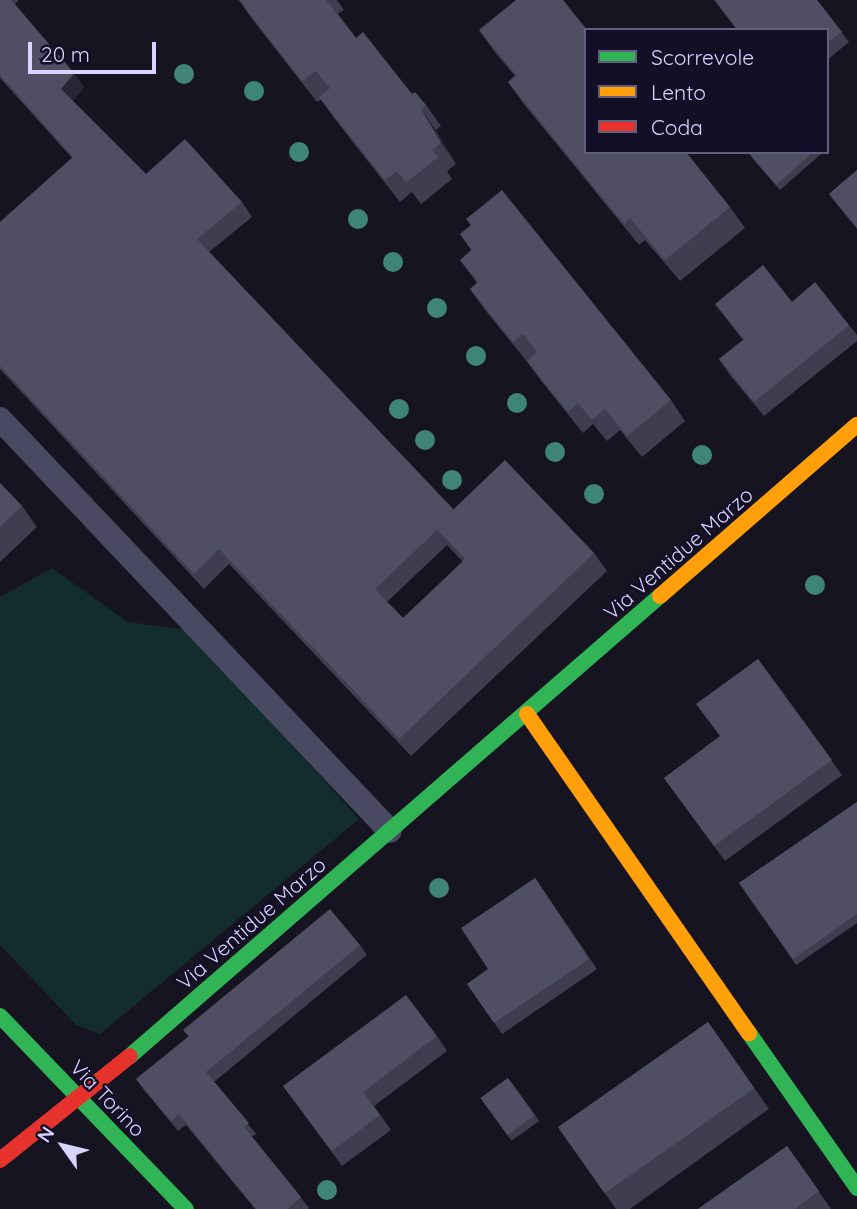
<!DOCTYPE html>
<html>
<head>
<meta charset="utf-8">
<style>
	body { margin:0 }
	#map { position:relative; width:857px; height:1209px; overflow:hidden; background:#161421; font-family:Quicksand,sans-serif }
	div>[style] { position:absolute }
	.green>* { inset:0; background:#132c2d }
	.lane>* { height:24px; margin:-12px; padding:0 12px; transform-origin:12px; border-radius:12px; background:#4a4962 }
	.fast>* { height:16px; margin:-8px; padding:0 8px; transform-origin:8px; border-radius:8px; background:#30b455 }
	.slow>* { height:16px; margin:-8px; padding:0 8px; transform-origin:8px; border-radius:8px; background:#ff9f0a }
	.jam>* { height:16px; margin:-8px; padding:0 8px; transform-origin:8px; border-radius:8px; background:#e5322d }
	.trees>* { width:20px; height:20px; margin:-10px; border-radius:50%; background:#3e8478 }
	.wall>* { inset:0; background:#403d50; transform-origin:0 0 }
	.shaded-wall>* { inset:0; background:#282635 }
	.building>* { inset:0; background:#504e63; transform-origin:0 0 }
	span { translate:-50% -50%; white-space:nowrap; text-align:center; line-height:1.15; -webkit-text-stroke:5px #130f26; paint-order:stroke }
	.street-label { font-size:21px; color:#d9d4ff }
	.legend { position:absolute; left:584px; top:28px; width:245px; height:126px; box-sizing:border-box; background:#130f26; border:2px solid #625e7d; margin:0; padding:9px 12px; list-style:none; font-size:21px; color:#d9d4ff }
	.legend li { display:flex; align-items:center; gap:14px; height:35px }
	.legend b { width:35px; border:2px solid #625e7d }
	.north { position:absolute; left:28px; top:1111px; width:70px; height:70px; -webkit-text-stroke:5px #130f26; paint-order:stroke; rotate:304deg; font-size:19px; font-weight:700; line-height:28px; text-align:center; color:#d9d4ff }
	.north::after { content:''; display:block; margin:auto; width:24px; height:32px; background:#d9d4ff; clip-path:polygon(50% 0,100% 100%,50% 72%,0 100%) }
	.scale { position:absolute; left:28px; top:42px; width:128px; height:32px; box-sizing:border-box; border:4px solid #d9d4ff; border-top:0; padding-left:9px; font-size:21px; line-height:24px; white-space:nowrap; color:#d9d4ff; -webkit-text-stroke:5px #130f26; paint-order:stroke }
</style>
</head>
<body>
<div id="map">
	<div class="green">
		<i style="clip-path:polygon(52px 568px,128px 622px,189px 630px,359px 819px,100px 1034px,76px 1025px,0 945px,0 597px)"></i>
	</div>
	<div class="lane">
		<i style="left:0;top:419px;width:567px;rotate:46.57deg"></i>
	</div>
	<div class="fast">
		<i style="left:0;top:1016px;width:268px;rotate:46.1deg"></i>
		<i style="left:749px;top:1033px;width:189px;rotate:55.1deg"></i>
		<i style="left:130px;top:1056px;width:702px;rotate:-40.96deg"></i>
	</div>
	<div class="slow">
		<i style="left:660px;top:596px;width:261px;rotate:-41deg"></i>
		<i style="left:527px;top:714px;width:389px;rotate:55.2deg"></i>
	</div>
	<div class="jam">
		<i style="left:0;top:1160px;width:166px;rotate:-38.7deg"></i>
	</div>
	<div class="trees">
		<i style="left:184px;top:74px"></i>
		<i style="left:254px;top:91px"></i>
		<i style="left:299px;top:152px"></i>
		<i style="left:358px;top:219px"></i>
		<i style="left:393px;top:262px"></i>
		<i style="left:437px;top:308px"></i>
		<i style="left:476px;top:356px"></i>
		<i style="left:517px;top:403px"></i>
		<i style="left:399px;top:409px"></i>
		<i style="left:425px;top:440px"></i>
		<i style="left:555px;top:452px"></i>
		<i style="left:702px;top:455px"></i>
		<i style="left:452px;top:480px"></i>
		<i style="left:594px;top:494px"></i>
		<i style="left:815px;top:585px"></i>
		<i style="left:439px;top:888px"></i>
		<i style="left:327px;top:1190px"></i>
	</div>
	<div class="wall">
		<i style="clip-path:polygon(evenodd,0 0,19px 0,15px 4px,84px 87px,73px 101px,146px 174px,242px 202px,252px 217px,209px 252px,453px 509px,594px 553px,607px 571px,411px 756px,229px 564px,204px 589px,0 369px,0 222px,72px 158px,0 78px,0 0,447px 545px,463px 562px,403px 618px,387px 602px,447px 545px)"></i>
		<i style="clip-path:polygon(239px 0,337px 0,344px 10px,338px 14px,356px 38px,412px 94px,426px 105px,441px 126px,436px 130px,456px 164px,447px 171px,452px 179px,421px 204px,412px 192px,400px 202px,334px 118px,321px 100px,317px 102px,252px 19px)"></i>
		<i style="clip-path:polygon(714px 0,817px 0,849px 42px,827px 60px,827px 30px,737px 30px)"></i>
		<i style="clip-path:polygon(479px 30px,586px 152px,730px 207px,745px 228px,680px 281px,645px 240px,639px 245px,523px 103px,508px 82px,515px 76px,494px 51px)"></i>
		<i style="clip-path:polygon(750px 152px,819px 152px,821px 154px,780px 190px,753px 159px,749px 153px)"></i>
		<i style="clip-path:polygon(857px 170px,857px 229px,829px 194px)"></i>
		<i style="clip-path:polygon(460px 234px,671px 400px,685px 421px,642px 457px,620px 430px,607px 441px,593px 424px,583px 433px,542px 382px,528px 363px,485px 310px,470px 289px,477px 283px,460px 260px,471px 250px)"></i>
		<i style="clip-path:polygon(792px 302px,849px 325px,857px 335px,857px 341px,764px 416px,729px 374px,719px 359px,743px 340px,715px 304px)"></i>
		<i style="clip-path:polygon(0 483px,22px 506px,37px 527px,0 562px)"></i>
		<i style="clip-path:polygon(758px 659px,842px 775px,725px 861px,664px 778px,720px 737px)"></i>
		<i style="clip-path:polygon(857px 802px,857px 923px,796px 965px,739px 883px)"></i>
		<i style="clip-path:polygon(535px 878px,597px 969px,502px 1034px,467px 984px,488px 969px)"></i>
		<i style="clip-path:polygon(360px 945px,367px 955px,214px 1082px,256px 1134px,252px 1137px,309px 1208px,308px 1209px,255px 1209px,186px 1125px,178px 1131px,144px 1090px,136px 1079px,189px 1037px,183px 1030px)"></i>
		<i style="clip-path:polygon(708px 1022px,769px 1109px,630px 1209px,616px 1209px,559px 1129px)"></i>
		<i style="clip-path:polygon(437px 1036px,447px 1051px,374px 1106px,391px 1130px,342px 1166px,283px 1086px)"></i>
		<i style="left:508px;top:1078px;width:53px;height:34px;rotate:54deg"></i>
		<i style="clip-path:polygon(787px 1146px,831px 1209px,698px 1209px)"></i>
	</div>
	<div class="shaded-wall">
		<i style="clip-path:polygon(74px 73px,84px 87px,71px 104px,61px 89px)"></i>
		<i style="clip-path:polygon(421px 109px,436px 130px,456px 164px,441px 143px)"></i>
	</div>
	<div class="building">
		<i style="clip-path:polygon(0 0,11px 0,74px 73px,61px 89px,146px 174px,185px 139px,242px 202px,197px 239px,453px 509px,435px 527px,437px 530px,375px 589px,372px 586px,311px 645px,313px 648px,219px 549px,194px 574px,0 366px,0 222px,73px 157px,0 75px)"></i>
		<i style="clip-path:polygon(239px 0,326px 0,356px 38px,363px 32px,412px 94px,415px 92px,426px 105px,421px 109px,441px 143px,432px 150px,438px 157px,406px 183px,397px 171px,385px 180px,319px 97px,330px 88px,316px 71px,302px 81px)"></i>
		<i style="clip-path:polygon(516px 0,563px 0,587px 30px,586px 30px,586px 152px,686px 152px,730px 207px,665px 260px,630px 218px,624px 224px,508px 82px,516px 75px,479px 30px)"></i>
		<i style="clip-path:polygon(715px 0,817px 0,842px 32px,827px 43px,827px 30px,738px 30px)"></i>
		<i style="clip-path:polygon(750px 152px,813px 152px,776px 185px,749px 153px)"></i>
		<i style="clip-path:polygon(857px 170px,857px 228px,829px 194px)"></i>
		<i style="clip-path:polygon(502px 190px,671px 400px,627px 436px,605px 409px,592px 420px,578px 403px,568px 412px,527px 361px,537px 352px,523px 334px,513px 342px,470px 289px,478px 282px,460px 260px,472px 250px,460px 234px,471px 225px,466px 219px)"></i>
		<i style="clip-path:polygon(763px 265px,792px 302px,815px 282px,849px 325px,754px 402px,719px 359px,744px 339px,715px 304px)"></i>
		<i style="clip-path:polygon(505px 460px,594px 553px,399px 739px,311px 645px,372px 586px,403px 618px,465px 559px,435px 527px)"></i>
		<i style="clip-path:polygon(0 483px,22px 506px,0 527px)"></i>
		<i style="clip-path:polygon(758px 659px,832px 760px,714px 846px,664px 778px,720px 736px,696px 704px)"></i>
		<i style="clip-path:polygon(857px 802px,857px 914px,793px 959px,739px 883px)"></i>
		<i style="clip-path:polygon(535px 878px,589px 959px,494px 1023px,467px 984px,488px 969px,461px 928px)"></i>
		<i style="clip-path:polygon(330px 909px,360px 945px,206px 1072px,249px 1123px,244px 1127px,301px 1197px,287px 1209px,256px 1209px,179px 1114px,171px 1121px,136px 1079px,189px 1036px,183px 1030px)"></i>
		<i style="clip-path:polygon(406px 995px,437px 1036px,363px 1092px,380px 1115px,332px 1151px,283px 1086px)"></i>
		<i style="left:708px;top:1022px;width:81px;height:183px;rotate:55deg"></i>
		<i style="left:508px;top:1078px;width:46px;height:34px;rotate:54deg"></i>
		<i style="clip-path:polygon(787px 1146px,819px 1191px,795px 1209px,698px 1209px)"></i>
	</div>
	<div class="street-label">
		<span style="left:678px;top:553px;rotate:-41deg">Via Ventidue Marzo</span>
		<span style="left:251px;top:923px;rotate:-41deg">Via Ventidue Marzo</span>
		<span style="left:108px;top:1098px;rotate:46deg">Via Torino</span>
	</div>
	<ul class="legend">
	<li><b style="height:9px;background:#30b455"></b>Scorrevole</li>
	<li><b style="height:9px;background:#ff9f0a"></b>Lento</li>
	<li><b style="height:9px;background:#e5322d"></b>Coda</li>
	</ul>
	<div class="north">N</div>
	<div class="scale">20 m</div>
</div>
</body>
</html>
